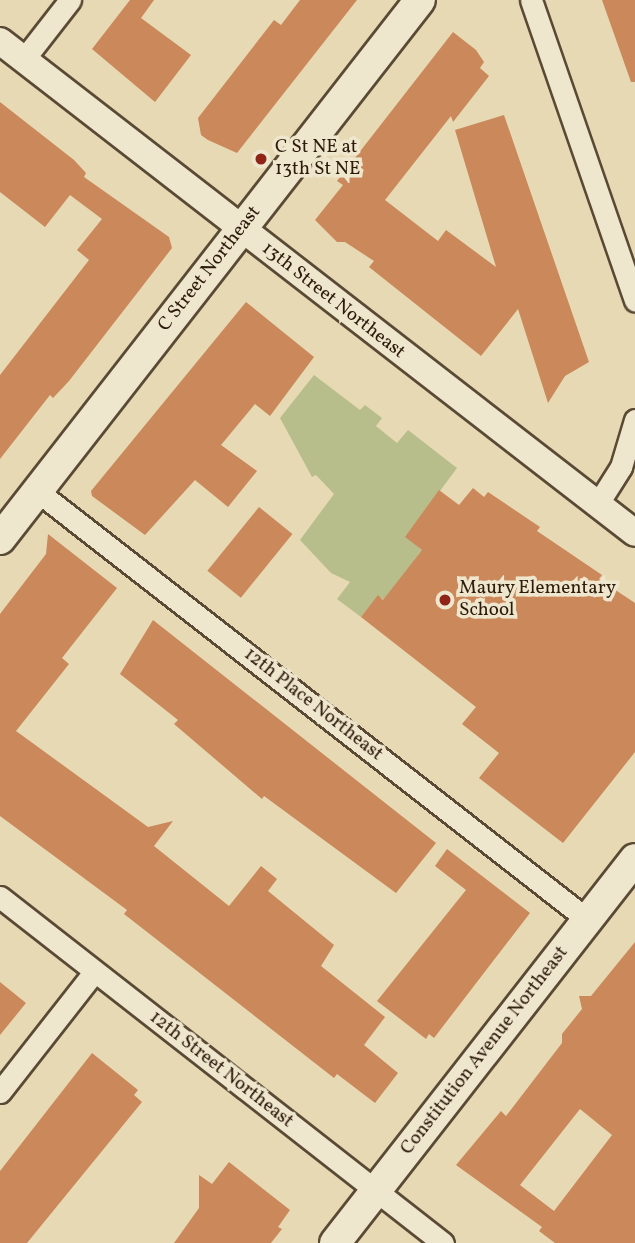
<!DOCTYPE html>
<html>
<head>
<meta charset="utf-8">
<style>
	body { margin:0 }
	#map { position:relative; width:635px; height:1243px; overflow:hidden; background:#e6d9b4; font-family:Vollkorn,serif }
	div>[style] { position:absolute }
	.green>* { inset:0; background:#b8be8b }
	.building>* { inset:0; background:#ca885b; transform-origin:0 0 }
	.roads { filter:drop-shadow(2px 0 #5a4a35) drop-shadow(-2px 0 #5a4a35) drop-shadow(0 2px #5a4a35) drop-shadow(0 -2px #5a4a35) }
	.minor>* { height:21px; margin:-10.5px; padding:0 10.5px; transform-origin:10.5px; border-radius:10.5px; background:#efe6ce }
	.tertiary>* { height:26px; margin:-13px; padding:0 13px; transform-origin:13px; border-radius:13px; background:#efe6ce }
	.secondary>* { height:30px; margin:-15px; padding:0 15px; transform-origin:15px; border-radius:15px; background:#efe6ce }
	.dots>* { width:19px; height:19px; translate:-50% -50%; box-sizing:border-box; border:4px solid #efe6ce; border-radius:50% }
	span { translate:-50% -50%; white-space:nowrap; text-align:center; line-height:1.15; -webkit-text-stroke:7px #efe6ce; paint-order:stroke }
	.poi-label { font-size:19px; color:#2c1b0b }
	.left { translate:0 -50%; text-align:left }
	.street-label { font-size:19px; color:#2c1b0b }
</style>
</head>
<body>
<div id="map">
	<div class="green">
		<i style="clip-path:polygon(314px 375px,360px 410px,365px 405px,382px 418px,376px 426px,397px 443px,408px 430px,457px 468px,406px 537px,422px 550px,384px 600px,378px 596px,361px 617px,337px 599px,350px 582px,331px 573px,300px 540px,334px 494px,316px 475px,312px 477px,280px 418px)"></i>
	</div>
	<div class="building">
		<i style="clip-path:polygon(130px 0,154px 0,141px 18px,191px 55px,155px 102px,92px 49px)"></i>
		<i style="clip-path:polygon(300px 0,357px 0,237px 153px,208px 140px,201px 135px,198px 118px,274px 20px,281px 25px)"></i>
		<i style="clip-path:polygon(602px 0,635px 0,635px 82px,631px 82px)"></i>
		<i style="clip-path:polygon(453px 32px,476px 50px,484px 62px,480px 68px,489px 76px,453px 122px,451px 116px,385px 200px,438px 241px,446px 230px,496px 267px,455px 130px,504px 115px,589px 362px,565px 376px,548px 403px,518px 309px,481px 356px,369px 267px,374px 261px,345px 242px,337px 242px,315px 220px,343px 185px,337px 181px)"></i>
		<i style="clip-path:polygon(0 102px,74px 160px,86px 173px,84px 177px,169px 237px,172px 248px,69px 381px,53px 398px,50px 395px,0 459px,0 375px,89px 260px,77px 250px,102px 219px,70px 195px,45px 227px,0 192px)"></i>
		<i style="clip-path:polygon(246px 302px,314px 357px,270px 416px,255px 404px,221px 445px,257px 471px,228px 507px,195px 480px,145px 535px,92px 496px,91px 491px)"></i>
		<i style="clip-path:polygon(473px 488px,484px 497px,488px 492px,540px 527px,537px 531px,602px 575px,599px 579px,635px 603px,635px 752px,563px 843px,479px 778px,499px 753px,462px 724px,476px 707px,361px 617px,378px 595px,383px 600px,422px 550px,405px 537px,439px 490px,459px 505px)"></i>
		<i style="left:259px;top:507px;width:43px;height:82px;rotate:39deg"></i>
		<i style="clip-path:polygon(48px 534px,117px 588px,62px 658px,69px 664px,16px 731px,148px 827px,173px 821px,154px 846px,229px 906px,261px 866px,277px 879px,268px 891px,334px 945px,321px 966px,385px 1017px,364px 1045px,398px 1073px,375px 1103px,337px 1074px,334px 1078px,124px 914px,127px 910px,0 816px,0 614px,46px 554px)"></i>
		<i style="clip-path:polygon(153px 620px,436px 843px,396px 893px,264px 796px,262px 799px,174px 724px,178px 720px,120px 674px)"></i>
		<i style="clip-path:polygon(447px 849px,530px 913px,434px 1038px,429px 1034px,426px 1039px,377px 1001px,466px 890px,435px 866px)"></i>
		<i style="clip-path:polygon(evenodd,635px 942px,635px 1243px,555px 1243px,539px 1231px,542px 1227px,456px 1165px,501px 1111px,506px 1116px,562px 1043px,562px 1034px,582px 1009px,579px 996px,591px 996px,635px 942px,580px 1109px,612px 1135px,554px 1211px,520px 1185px,580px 1109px)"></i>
		<i style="clip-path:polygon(0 982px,26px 1003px,0 1035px)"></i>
		<i style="clip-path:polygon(92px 1053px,138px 1090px,134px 1095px,142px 1102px,27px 1243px,0 1243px,0 1171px)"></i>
		<i style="clip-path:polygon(229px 1162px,290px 1210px,278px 1227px,282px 1229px,271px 1243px,174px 1243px,199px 1208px,199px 1175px,212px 1184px)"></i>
	</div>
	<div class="roads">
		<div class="minor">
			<i style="left:531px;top:0;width:318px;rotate:70.9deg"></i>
			<i style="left:24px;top:59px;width:75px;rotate:-52.1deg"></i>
			<i style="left:37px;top:491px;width:698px;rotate:37.9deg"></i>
			<i style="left:597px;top:505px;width:45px;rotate:-57.7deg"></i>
			<i style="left:621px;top:467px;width:49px;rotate:-73.4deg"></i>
			<i style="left:0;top:897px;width:562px;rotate:37.99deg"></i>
			<i style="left:0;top:1092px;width:152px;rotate:-51.9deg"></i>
		</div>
		<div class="tertiary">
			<i style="left:0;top:41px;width:803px;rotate:37.77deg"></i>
		</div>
		<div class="secondary">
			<i style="left:0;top:539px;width:683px;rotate:-52.07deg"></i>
			<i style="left:335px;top:1243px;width:487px;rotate:-52deg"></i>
		</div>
	</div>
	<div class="dots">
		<i style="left:261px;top:159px;background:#8f2418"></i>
		<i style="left:445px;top:600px;background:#8f2418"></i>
	</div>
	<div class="poi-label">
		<span class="left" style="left:275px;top:159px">C St NE at<br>13th St NE</span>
		<span class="left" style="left:459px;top:600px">Maury Elementary<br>School</span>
	</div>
	<div class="street-label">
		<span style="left:210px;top:269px;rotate:-52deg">C Street Northeast</span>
		<span style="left:333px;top:301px;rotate:38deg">13th Street Northeast</span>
		<span style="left:313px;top:705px;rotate:38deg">12th Place Northeast</span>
		<span style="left:485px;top:1051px;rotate:-52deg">Constitution Avenue Northeast</span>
		<span style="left:221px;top:1070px;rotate:38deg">12th Street Northeast</span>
	</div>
</div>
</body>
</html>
